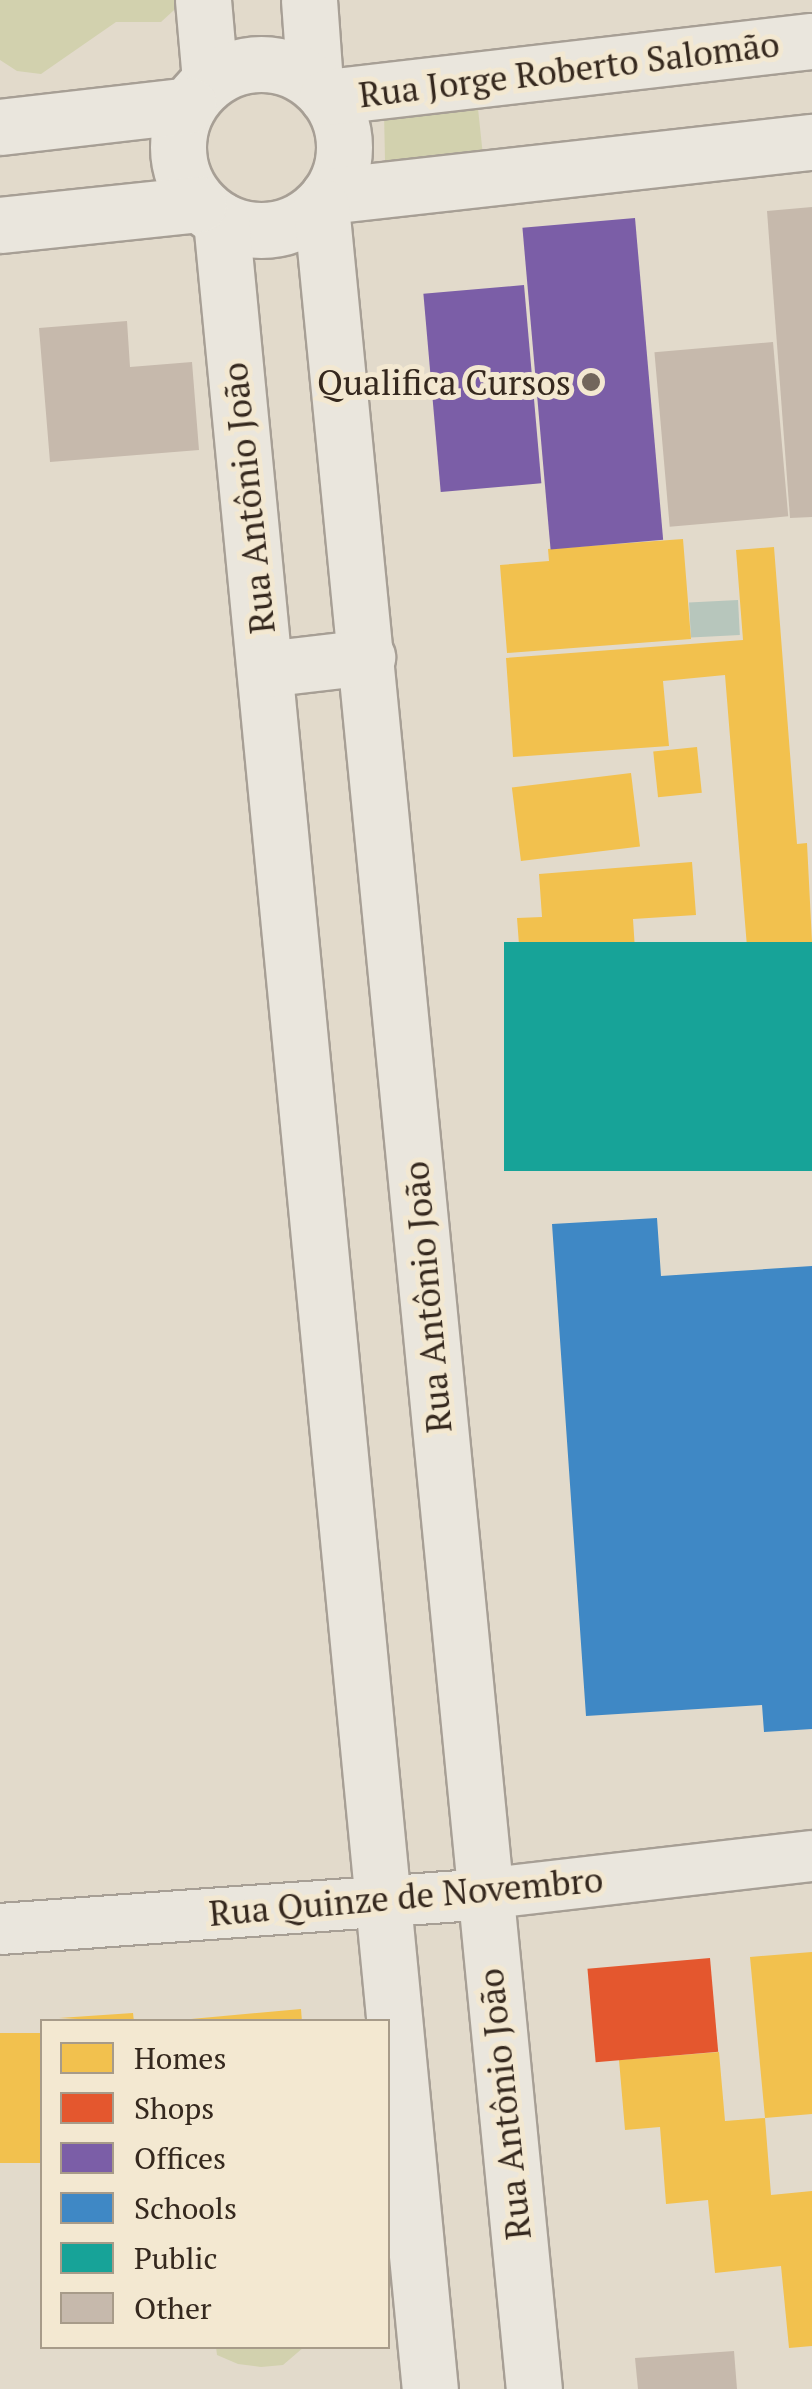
<!DOCTYPE html>
<html>
<head>
<meta charset="utf-8">
<style>
	body { margin:0 }
	#map { position:relative; width:812px; height:2389px; overflow:hidden; background:#e2dacb; font-family:"PT Serif",serif }
	div>[style] { position:absolute }
	.green>* { inset:0; background:#d2d1ae }
	.water>* { inset:0; background:#b7c6bc; transform-origin:0 0 }
	.homes>* { inset:0; background:#f2c14e; transform-origin:0 0 }
	.shops>* { inset:0; background:#e4572e; transform-origin:0 0 }
	.offices>* { inset:0; background:#7b5ea7; transform-origin:0 0 }
	.schools>* { inset:0; background:#3f88c5 }
	.public>* { inset:0; background:#17a398; transform-origin:0 0 }
	.building>* { inset:0; background:#c6b9ac; transform-origin:0 0 }
	.roads { filter:drop-shadow(2px 0 #a79f95) drop-shadow(-2px 0 #a79f95) drop-shadow(0 2px #a79f95) drop-shadow(0 -2px #a79f95) }
	.street>* { height:50px; margin:-25px; padding:0 25px; transform-origin:25px; border-radius:25px; background:#eae6dd }
	.secondary>* { height:55px; margin:-27.5px; padding:0 27.5px; transform-origin:27.5px; border-radius:27.5px; background:#eae6dd }
	.secondary>.ring { margin:-27.5px; padding:0; box-sizing:content-box; background:none; border:55px solid #eae6dd; border-radius:50% }
	.dots>* { width:28px; height:28px; translate:-50% -50%; box-sizing:border-box; border:5px solid #f3e8d1; border-radius:50% }
	span { translate:-50% -50%; white-space:nowrap; text-align:center; line-height:1.15; -webkit-text-stroke:10px #f3e8d1; paint-order:stroke }
	.street-label { font-size:35px; color:#35281e }
	.poi-label { font-size:35px; color:#35281e }
	.right { translate:-100% -50%; text-align:right }
	.legend { position:absolute; left:40px; top:2019px; width:350px; height:330px; box-sizing:border-box; background:#f3e8d1; border:2px solid #a79b89; margin:0; padding:12px 18px; list-style:none; font-size:30px; color:#35281e }
	.legend li { display:flex; align-items:center; gap:20px; height:50px }
	.legend b { width:50px; border:2px solid #a79b89 }
</style>
</head>
<body>
<div id="map">
	<div class="green">
		<i style="clip-path:polygon(0 0,185px 0,161px 22px,116px 22px,41px 74px,17px 71px,0 60px)"></i>
		<i style="clip-path:polygon(442px 55px,461px 68px,477px 99px,483px 156px,393px 169px,385px 160px,384px 112px,401px 78px,428px 56px)"></i>
		<i style="clip-path:polygon(216px 2347px,216px 2346px,304px 2347px,283px 2365px,261px 2367px,238px 2364px,217px 2355px)"></i>
	</div>
	<div class="water">
		<i style="left:738px;top:600px;width:35px;height:49px;rotate:87deg"></i>
	</div>
	<div class="homes">
		<i style="clip-path:polygon(683px 539px,691px 639px,507px 653px,500px 565px,549px 561px,548px 549px)"></i>
		<i style="clip-path:polygon(774px 547px,797px 844px,807px 843px,812px 942px,747px 947px,725px 675px,663px 681px,669px 746px,513px 757px,506px 658px,743px 640px,736px 550px)"></i>
		<i style="left:697px;top:747px;width:46px;height:44px;rotate:84deg"></i>
		<i style="left:631px;top:773px;width:74px;height:120px;rotate:83deg"></i>
		<i style="clip-path:polygon(692px 862px,696px 915px,633px 919px,635px 950px,520px 958px,517px 918px,542px 917px,539px 874px)"></i>
		<i style="clip-path:polygon(812px 1952px,812px 2114px,765px 2118px,750px 1957px)"></i>
		<i style="clip-path:polygon(301px 2009px,302px 2022px,191px 2022px,191px 2019px)"></i>
		<i style="clip-path:polygon(133px 2013px,134px 2022px,59px 2018px)"></i>
		<i style="left:42px;top:2033px;width:130px;height:42px;rotate:90deg"></i>
		<i style="clip-path:polygon(719px 2052px,725px 2121px,765px 2118px,771px 2195px,812px 2191px,812px 2346px,789px 2348px,781px 2266px,715px 2273px,708px 2200px,666px 2204px,660px 2127px,625px 2130px,619px 2060px)"></i>
	</div>
	<div class="shops">
		<i style="left:710px;top:1958px;width:94px;height:123px;rotate:85deg"></i>
	</div>
	<div class="offices">
		<i style="left:635px;top:218px;width:323px;height:113px;rotate:85deg"></i>
		<i style="left:524px;top:285px;width:199px;height:101px;rotate:85deg"></i>
	</div>
	<div class="schools">
		<i style="clip-path:polygon(657px 1218px,661px 1276px,812px 1266px,812px 1729px,764px 1732px,762px 1705px,586px 1716px,552px 1224px)"></i>
	</div>
	<div class="public">
		<i style="left:812px;top:942px;width:229px;height:308px;rotate:90deg"></i>
	</div>
	<div class="building">
		<i style="clip-path:polygon(812px 207px,812px 517px,790px 518px,767px 211px)"></i>
		<i style="clip-path:polygon(127px 321px,130px 367px,192px 362px,199px 450px,50px 462px,39px 328px)"></i>
		<i style="left:773px;top:342px;width:175px;height:119px;rotate:85deg"></i>
		<i style="clip-path:polygon(734px 2351px,737px 2389px,638px 2389px,635px 2358px)"></i>
	</div>
	<div class="roads">
		<div class="street">
			<i style="left:0;top:1929px;width:484px;rotate:-4.1deg"></i>
			<i style="left:483px;top:1894px;width:331px;rotate:-6.6deg"></i>
		</div>
		<div class="secondary">
			<i style="left:203px;top:0;width:80px;rotate:85deg"></i>
			<i style="left:309px;top:0;width:83px;rotate:85.9deg"></i>
			<i class="ring" style="left:178px;top:64px;width:111px;height:111px"></i>
			<i style="left:327px;top:97px;width:488px;rotate:-6.6deg"></i>
			<i style="left:0;top:127px;width:190px;rotate:-6.6deg"></i>
			<i style="left:328px;top:196px;width:487px;rotate:-6.4deg"></i>
			<i style="left:321px;top:206px;width:2193px;rotate:84.43deg"></i>
			<i style="left:221px;top:220px;width:2179px;rotate:84.5deg"></i>
			<i style="left:0;top:225px;width:200px;rotate:-6deg"></i>
			<i style="left:265px;top:669px;width:103px;rotate:-6.7deg"></i>
		</div>
	</div>
	<div class="dots">
		<i style="left:591px;top:382px;background:#72665b"></i>
	</div>
	<div class="street-label">
		<span style="left:569px;top:69px;rotate:-7deg">Rua Jorge Roberto Salomão</span>
		<span style="left:248px;top:498px;rotate:-96deg">Rua Antônio João</span>
		<span style="left:427px;top:1297px;rotate:-95deg">Rua Antônio João</span>
		<span style="left:406px;top:1896px;rotate:-5deg">Rua Quinze de Novembro</span>
		<span style="left:504px;top:2104px;rotate:-96deg">Rua Antônio João</span>
	</div>
	<div class="poi-label">
		<span class="right" style="left:571px;top:382px">Qualifica Cursos</span>
	</div>
	<ul class="legend">
	<li><b style="height:28px;background:#f2c14e"></b>Homes</li>
	<li><b style="height:28px;background:#e4572e"></b>Shops</li>
	<li><b style="height:28px;background:#7b5ea7"></b>Offices</li>
	<li><b style="height:28px;background:#3f88c5"></b>Schools</li>
	<li><b style="height:28px;background:#17a398"></b>Public</li>
	<li><b style="height:28px;background:#c6b9ac"></b>Other</li>
	</ul>
</div>
</body>
</html>
